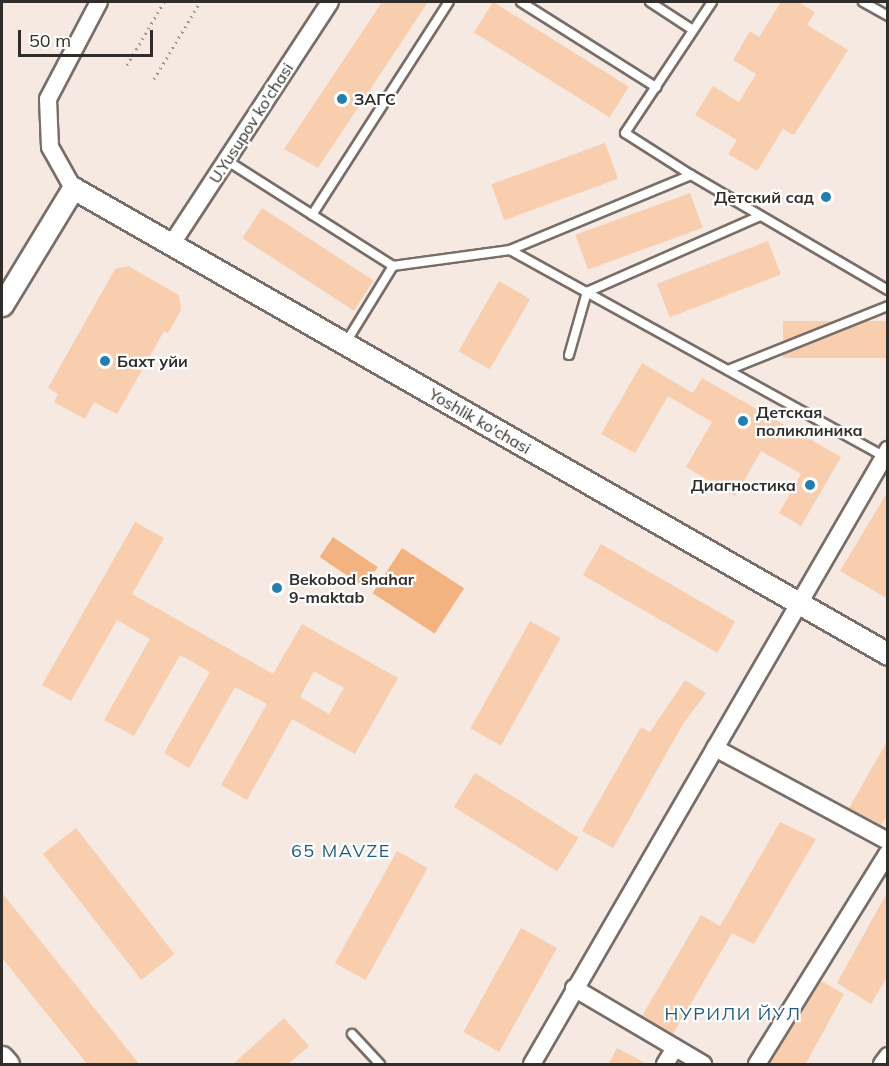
<!DOCTYPE html>
<html>
<head>
<meta charset="utf-8">
<style>
	body { margin:0 }
	#map { position:relative; width:889px; height:1066px; overflow:hidden; background:#f5e9e1; font-family:Mulish,sans-serif }
	div>[style] { position:absolute }
	.green>* { inset:0; background:#f3b380; transform-origin:0 0 }
	.building>* { inset:0; background:#f8ceaf; transform-origin:0 0 }
	.path>* { height:3px; margin-top:-1.5px; transform-origin:0; background:repeating-linear-gradient(90deg,#9a918c 0 1.5px,transparent 0 6px) }
	.roads { filter:drop-shadow(2px 0 #786e67) drop-shadow(-2px 0 #786e67) drop-shadow(0 2px #786e67) drop-shadow(0 -2px #786e67) }
	.service>* { height:8px; margin:-4px; padding:0 4px; transform-origin:4px; border-radius:4px; background:#fff }
	.minor>* { height:16px; margin:-8px; padding:0 8px; transform-origin:8px; border-radius:8px; background:#fff }
	.tertiary>* { height:21px; margin:-10.5px; padding:0 10.5px; transform-origin:10.5px; border-radius:10.5px; background:#fff }
	.dots>* { width:16px; height:16px; translate:-50% -50%; box-sizing:border-box; border:3px solid #fff; border-radius:50% }
	span { translate:-50% -50%; white-space:nowrap; text-align:center; line-height:1.15; -webkit-text-stroke:4.5px #fff; paint-order:stroke }
	.poi-label { font-size:16px; color:#312d2a; font-weight:700 }
	.left { translate:0 -50%; text-align:left }
	.right { translate:-100% -50%; text-align:right }
	.street-label { font-size:16px; color:#312d2a }
	.neighbourhood-label { font-size:18px; color:#215e7d; letter-spacing:1.5px }
	.frame { position:absolute; inset:0; border:3px solid #312d2a; pointer-events:none }
	.scale { position:absolute; left:18px; top:30px; width:135px; height:27px; box-sizing:border-box; border:3px solid #312d2a; border-top:0; padding-left:8px; font-size:18px; line-height:21px; white-space:nowrap; color:#312d2a; -webkit-text-stroke:4px #fff; paint-order:stroke }
</style>
</head>
<body>
<div id="map">
	<div class="green">
		<i style="left:333px;top:537px;width:54px;height:24px;rotate:34deg"></i>
		<i style="left:402px;top:548px;width:74px;height:54px;rotate:33deg"></i>
	</div>
	<div class="building">
		<i style="clip-path:polygon(382px 2px,428px 2px,318px 168px,284px 149px)"></i>
		<i style="left:493px;top:2px;width:160px;height:36px;rotate:32deg"></i>
		<i style="clip-path:polygon(781px 2px,798px 2px,815px 12px,807px 25px,848px 50px,794px 135px,783px 129px,757px 171px,728px 154px,737px 140px,695px 115px,713px 86px,739px 102px,756px 74px,733px 60px,750px 31px,759px 37px)"></i>
		<i style="left:605px;top:143px;width:38px;height:121px;rotate:70deg"></i>
		<i style="left:690px;top:193px;width:37px;height:122px;rotate:70deg"></i>
		<i style="left:262px;top:208px;width:133px;height:36px;rotate:33deg"></i>
		<i style="left:768px;top:241px;width:36px;height:119px;rotate:69deg"></i>
		<i style="clip-path:polygon(128px 266px,179px 295px,181px 310px,168px 333px,164px 331px,117px 414px,94px 402px,85px 419px,54px 402px,58px 394px,48px 388px,115px 269px)"></i>
		<i style="left:499px;top:281px;width:36px;height:81px;rotate:30deg"></i>
		<i style="left:888px;top:321px;width:37px;height:105px;rotate:90deg"></i>
		<i style="clip-path:polygon(642px 363px,693px 393px,702px 378px,841px 457px,801px 526px,779px 513px,801px 474px,761px 451px,735px 496px,686px 467px,712px 422px,668px 396px,635px 453px,601px 434px)"></i>
		<i style="clip-path:polygon(888px 491px,888px 599px,840px 571px)"></i>
		<i style="clip-path:polygon(evenodd,135px 522px,164px 538px,132px 594px,273px 674px,302px 624px,398px 678px,355px 754px,292px 719px,247px 800px,221px 785px,267px 704px,235px 687px,189px 768px,164px 753px,210px 672px,180px 655px,134px 736px,104px 720px,150px 639px,117px 620px,71px 701px,42px 685px,135px 522px,314px 671px,344px 688px,329px 714px,300px 697px,314px 671px)"></i>
		<i style="left:601px;top:544px;width:155px;height:36px;rotate:30deg"></i>
		<i style="left:530px;top:621px;width:35px;height:123px;rotate:29deg"></i>
		<i style="clip-path:polygon(685px 680px,706px 693px,683px 724px,613px 848px,582px 831px,641px 727px,650px 732px)"></i>
		<i style="clip-path:polygon(888px 740px,888px 814px,881px 825px,849px 808px)"></i>
		<i style="left:475px;top:773px;width:122px;height:40px;rotate:32deg"></i>
		<i style="clip-path:polygon(780px 822px,816px 839px,754px 944px,732px 933px,673px 1034px,642px 1016px,701px 915px,720px 926px)"></i>
		<i style="left:76px;top:828px;width:160px;height:42px;rotate:52deg"></i>
		<i style="left:397px;top:851px;width:35px;height:128px;rotate:29deg"></i>
		<i style="clip-path:polygon(888px 891px,888px 975px,871px 1004px,837px 983px)"></i>
		<i style="clip-path:polygon(2px 893px,140px 1065px,88px 1065px,2px 958px)"></i>
		<i style="left:521px;top:928px;width:41px;height:119px;rotate:29deg"></i>
		<i style="clip-path:polygon(821px 981px,844px 994px,805px 1065px,769px 1065px)"></i>
		<i style="clip-path:polygon(284px 1018px,309px 1046px,287px 1065px,232px 1065px)"></i>
		<i style="clip-path:polygon(617px 1048px,649px 1065px,608px 1065px)"></i>
	</div>
	<div class="path">
		<i style="left:127px;top:65px;width:73px;rotate:-59.6deg"></i>
		<i style="left:154px;top:79px;width:90px;rotate:-59.1deg"></i>
	</div>
	<div class="roads">
		<div class="service">
			<i style="left:521px;top:2px;width:160px;rotate:32.2deg"></i>
			<i style="left:650px;top:2px;width:51px;rotate:33.1deg"></i>
			<i style="left:863px;top:2px;width:29px;rotate:29deg"></i>
			<i style="left:226px;top:160px;width:198px;rotate:32.4deg"></i>
			<i style="left:691px;top:175px;width:78px;rotate:-147.5deg"></i>
			<i style="left:625px;top:133px;width:157px;rotate:-56.4deg"></i>
			<i style="left:312px;top:215px;width:253px;rotate:-57.3deg"></i>
			<i style="left:510px;top:250px;width:196px;rotate:-22.5deg"></i>
			<i style="left:691px;top:175px;width:228px;rotate:30.3deg"></i>
			<i style="left:345px;top:344px;width:92px;rotate:-58.4deg"></i>
			<i style="left:393px;top:266px;width:118px;rotate:-7.8deg"></i>
			<i style="left:510px;top:250px;width:431px;rotate:28.9deg"></i>
			<i style="left:569px;top:355px;width:66px;rotate:-74.1deg"></i>
			<i style="left:587px;top:292px;width:189px;rotate:-23.7deg"></i>
			<i style="left:728px;top:370px;width:172px;rotate:-21.8deg"></i>
			<i style="left:352px;top:1034px;width:41px;rotate:47deg"></i>
		</div>
		<div class="minor">
			<i style="left:73px;top:188px;width:47px;rotate:-119.3deg"></i>
			<i style="left:50px;top:147px;width:48px;rotate:-92.4deg"></i>
			<i style="left:48px;top:99px;width:110px;rotate:-62.3deg"></i>
			<i style="left:171px;top:245px;width:290px;rotate:-56.8deg"></i>
			<i style="left:715px;top:748px;width:196px;rotate:28.3deg"></i>
			<i style="left:574px;top:988px;width:150px;rotate:30.5deg"></i>
			<i style="left:532px;top:1064px;width:710px;rotate:-59.89deg"></i>
			<i style="left:665px;top:1064px;width:19px;rotate:-58deg"></i>
			<i style="left:757px;top:1064px;width:248px;rotate:-58.2deg"></i>
			<i style="left:882px;top:1064px;width:10px;rotate:-53deg"></i>
		</div>
		<div class="tertiary">
			<i style="left:2px;top:305px;width:137px;rotate:-58.7deg"></i>
			<i style="left:73px;top:188px;width:939px;rotate:29.76deg"></i>
			<i style="left:2px;top:1057px;width:9px;rotate:49deg"></i>
		</div>
	</div>
	<div class="dots">
		<i style="left:342px;top:99px;background:#2380ad"></i>
		<i style="left:826px;top:197px;background:#2380ad"></i>
		<i style="left:105px;top:361px;background:#2380ad"></i>
		<i style="left:743px;top:421px;background:#2380ad"></i>
		<i style="left:810px;top:485px;background:#2380ad"></i>
		<i style="left:277px;top:588px;background:#2380ad"></i>
	</div>
	<div class="poi-label">
		<span class="left" style="left:354px;top:99px">ЗАГС</span>
		<span class="right" style="left:814px;top:197px">Детский сад</span>
		<span class="left" style="left:117px;top:361px">Бахт уйи</span>
		<span class="left" style="left:756px;top:421px">Детская<br>поликлиника</span>
		<span class="right" style="left:796px;top:485px">Диагностика</span>
		<span class="left" style="left:289px;top:588px">Bekobod shahar<br>9-maktab</span>
	</div>
	<div class="street-label">
		<span style="left:251px;top:123px;rotate:-57deg">U.Yusupov ko'chasi</span>
		<span style="left:480px;top:421px;rotate:30deg">Yoshlik ko'chasi</span>
	</div>
	<div class="neighbourhood-label">
		<span style="left:341px;top:851px">65 MAVZE</span>
		<span style="left:733px;top:1014px">НУРИЛИ ЙУЛ</span>
	</div>
	<div class="frame"></div>
	<div class="scale">50 m</div>
</div>
</body>
</html>
